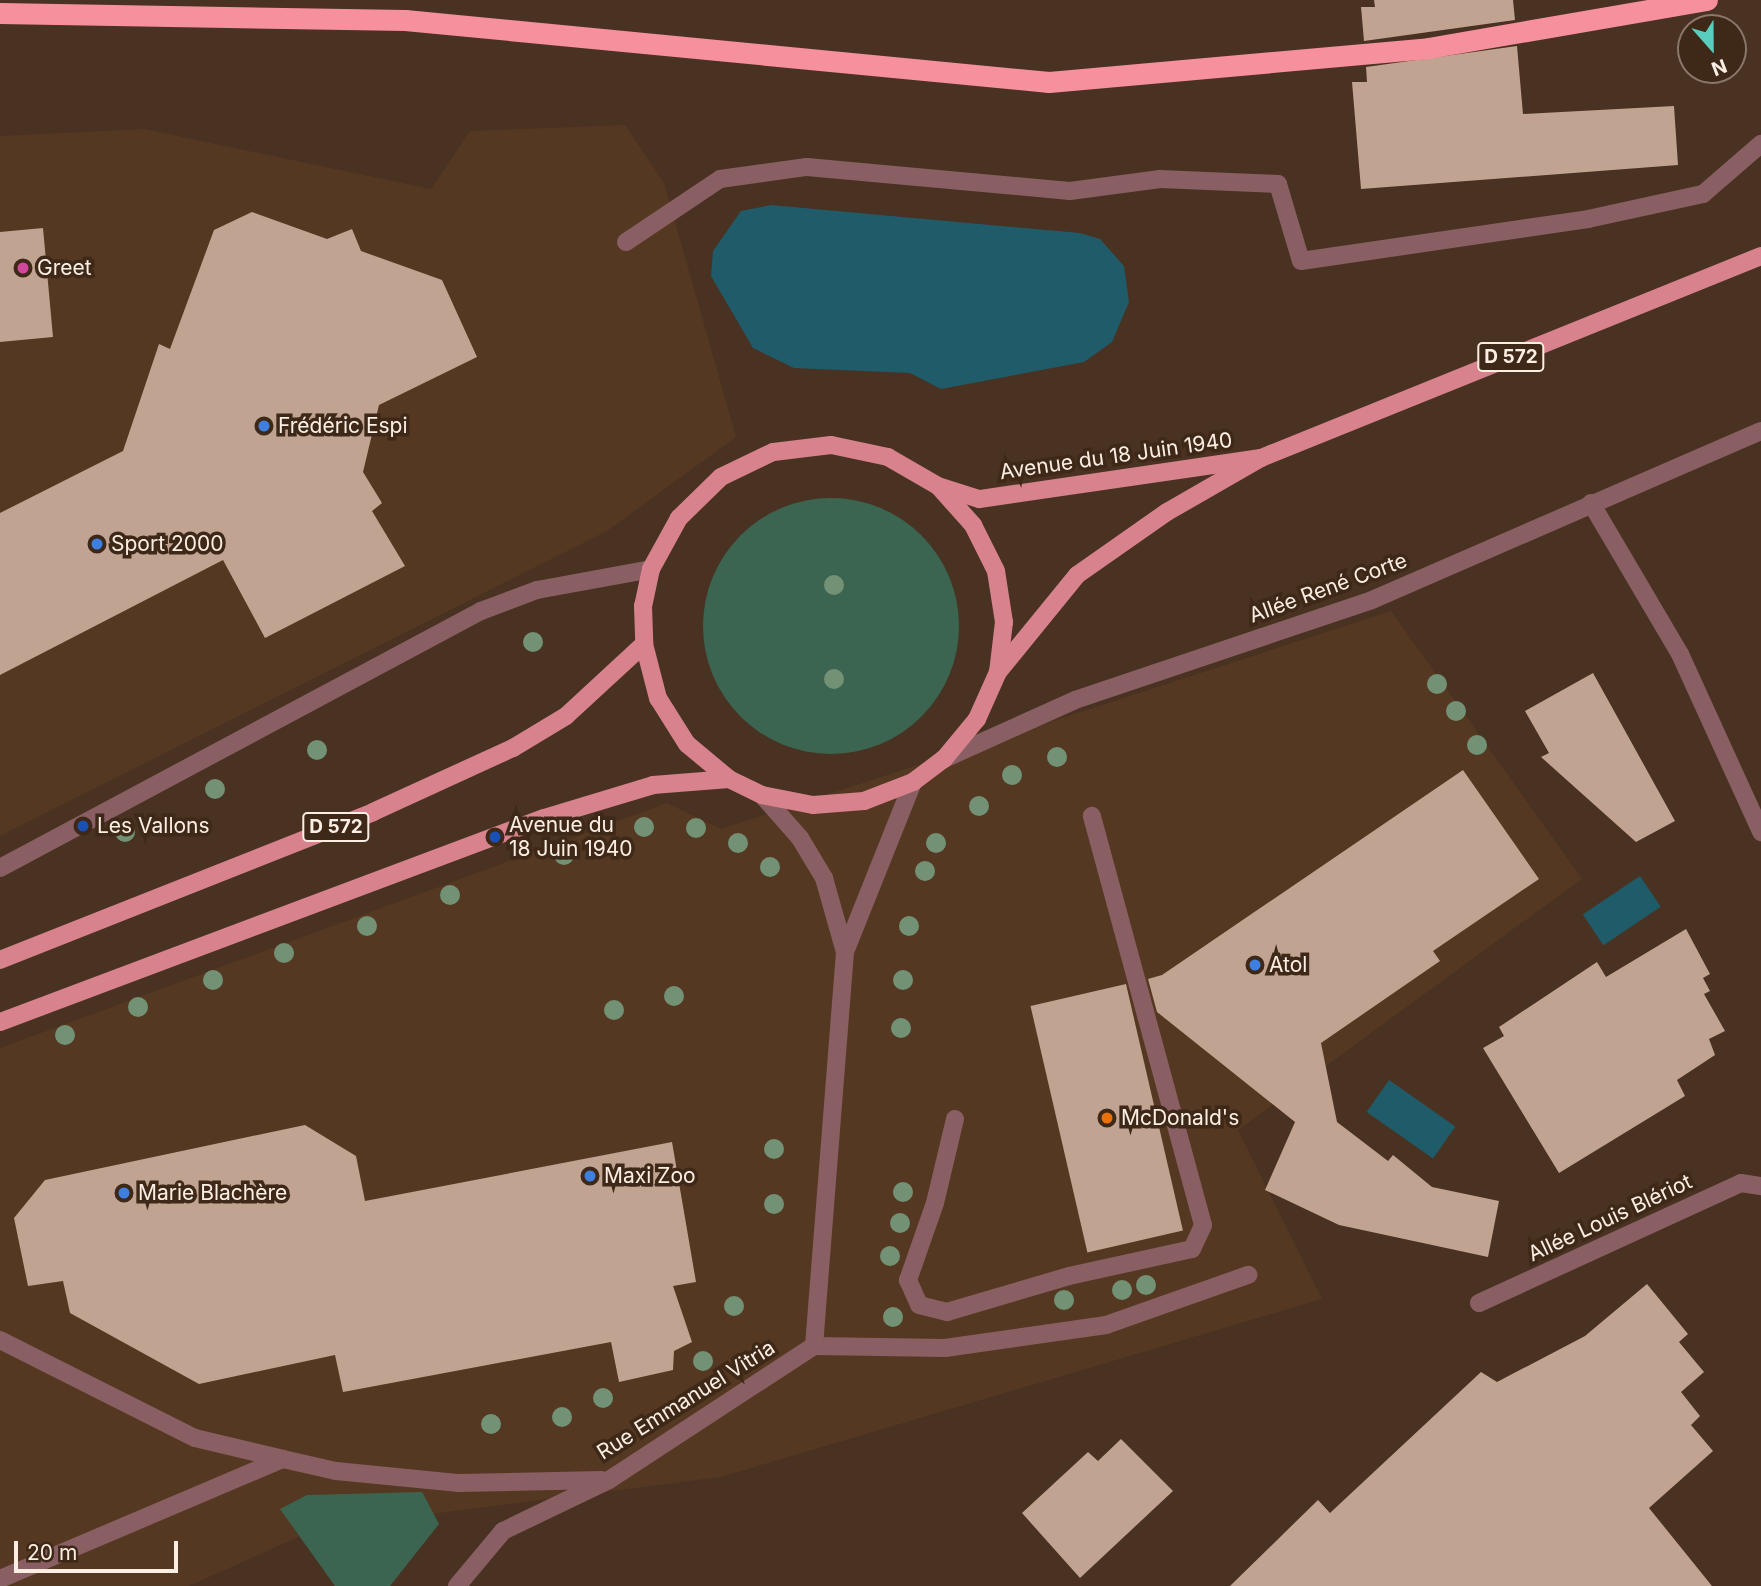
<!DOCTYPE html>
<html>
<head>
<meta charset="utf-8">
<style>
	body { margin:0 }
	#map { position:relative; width:1761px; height:1586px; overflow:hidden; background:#493221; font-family:Inter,sans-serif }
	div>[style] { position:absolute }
	.built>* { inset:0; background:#543822 }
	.green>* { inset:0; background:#3b6550 }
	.round { border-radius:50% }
	.water>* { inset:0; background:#205b6a; transform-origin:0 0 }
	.building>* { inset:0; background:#c1a391; transform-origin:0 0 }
	.minor>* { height:18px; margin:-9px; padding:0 9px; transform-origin:9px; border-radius:9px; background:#895f63 }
	.major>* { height:18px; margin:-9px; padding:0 9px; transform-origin:9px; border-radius:9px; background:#d8828d }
	.highway>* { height:21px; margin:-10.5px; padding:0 10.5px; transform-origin:10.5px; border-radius:10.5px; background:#f7909d }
	.trees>* { width:20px; height:20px; margin:-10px; border-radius:50%; background:#739275 }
	.dots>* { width:19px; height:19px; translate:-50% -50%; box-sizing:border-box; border:4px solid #3e2817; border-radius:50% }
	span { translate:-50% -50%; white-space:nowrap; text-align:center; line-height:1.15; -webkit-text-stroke:7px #3e2817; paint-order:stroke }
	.shield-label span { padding:2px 5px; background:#3e2817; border:2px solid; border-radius:5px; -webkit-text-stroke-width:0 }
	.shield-label { font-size:19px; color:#fdeee4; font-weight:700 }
	.poi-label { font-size:21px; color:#fdeee4 }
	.left { translate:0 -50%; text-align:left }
	.street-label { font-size:21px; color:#fdeee4 }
	.north { position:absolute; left:1677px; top:14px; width:70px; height:70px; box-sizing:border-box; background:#3e2817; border:2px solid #8a7769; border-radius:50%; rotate:159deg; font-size:19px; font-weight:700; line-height:28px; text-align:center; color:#fdeee4 }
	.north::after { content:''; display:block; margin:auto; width:24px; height:32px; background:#59cebf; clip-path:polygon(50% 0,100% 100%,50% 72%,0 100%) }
	.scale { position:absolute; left:14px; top:1541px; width:164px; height:32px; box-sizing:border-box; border:4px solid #fdeee4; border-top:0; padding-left:9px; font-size:21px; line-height:24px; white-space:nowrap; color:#fdeee4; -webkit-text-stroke:5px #3e2817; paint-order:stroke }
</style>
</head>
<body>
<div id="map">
	<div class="built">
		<i style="clip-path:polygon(625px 125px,664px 183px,736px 437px,607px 531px,0 836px,0 136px,144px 129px,431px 189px,470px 131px)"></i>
		<i style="clip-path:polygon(1391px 611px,1582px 879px,1238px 1130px,1322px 1299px,721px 1477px,316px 1529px,189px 1586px,0 1586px,0 1048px,667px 803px,721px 829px)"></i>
	</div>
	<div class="green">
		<i class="round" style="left:703px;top:498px;width:256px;height:256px"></i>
		<i style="clip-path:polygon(422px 1492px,439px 1524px,390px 1586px,335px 1586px,280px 1509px,307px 1495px)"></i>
	</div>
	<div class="water">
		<i style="clip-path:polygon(771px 205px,1080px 233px,1100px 239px,1124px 266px,1129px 302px,1112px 342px,1084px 362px,941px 389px,910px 373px,794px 368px,753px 348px,711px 276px,713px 251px,741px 211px)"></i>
		<i style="left:1640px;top:876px;width:37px;height:69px;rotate:56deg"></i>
		<i style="left:1389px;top:1080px;width:81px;height:39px;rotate:35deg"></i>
	</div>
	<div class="building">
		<i style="clip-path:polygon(1374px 0,1513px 0,1515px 20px,1364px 41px,1361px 7px,1375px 7px)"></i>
		<i style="clip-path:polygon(1517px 46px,1523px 114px,1674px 106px,1678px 165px,1361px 189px,1352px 82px,1367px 82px,1366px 67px)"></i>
		<i style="clip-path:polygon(252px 212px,327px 239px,352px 229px,361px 251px,442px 280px,477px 357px,379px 405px,363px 472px,382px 503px,372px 511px,405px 566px,265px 638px,223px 560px,0 675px,0 513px,123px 451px,159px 344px,170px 349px,214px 230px)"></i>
		<i style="clip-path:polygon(43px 228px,53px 337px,0 342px,0 232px)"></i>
		<i style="clip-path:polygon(1593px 673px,1675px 821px,1636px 842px,1541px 757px,1549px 753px,1525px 711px)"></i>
		<i style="clip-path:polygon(1463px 770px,1539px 879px,1433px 951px,1440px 961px,1321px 1043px,1337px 1122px,1388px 1161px,1393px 1155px,1432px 1187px,1499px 1201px,1488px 1257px,1339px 1225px,1265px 1190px,1295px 1122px,1157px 1012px,1148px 979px,1162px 975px)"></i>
		<i style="clip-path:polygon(1686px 929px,1710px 974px,1703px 978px,1710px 991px,1704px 994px,1725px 1031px,1709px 1039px,1715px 1055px,1677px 1080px,1685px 1096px,1559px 1173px,1483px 1048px,1504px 1036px,1499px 1027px,1597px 962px,1606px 977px)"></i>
		<i style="left:1126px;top:984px;width:253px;height:98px;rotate:77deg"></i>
		<i style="clip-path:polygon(305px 1125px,356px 1156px,365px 1201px,672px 1142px,696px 1282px,673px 1286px,692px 1342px,674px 1351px,673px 1370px,619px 1382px,611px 1342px,343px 1392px,335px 1355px,199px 1384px,70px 1313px,63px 1281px,28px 1286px,14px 1218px,45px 1180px)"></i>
		<i style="clip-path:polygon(1647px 1284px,1688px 1334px,1679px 1342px,1704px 1372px,1681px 1392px,1700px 1416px,1691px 1425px,1713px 1451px,1649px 1508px,1712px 1586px,1230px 1586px,1318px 1500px,1330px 1513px,1481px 1372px,1497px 1382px,1585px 1336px)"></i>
		<i style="clip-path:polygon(1121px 1439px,1173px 1491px,1080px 1578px,1022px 1513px,1088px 1452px,1098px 1461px)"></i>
	</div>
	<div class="minor">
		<i style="left:626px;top:242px;width:113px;rotate:-33.8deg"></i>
		<i style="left:720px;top:179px;width:88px;rotate:-7.9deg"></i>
		<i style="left:807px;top:167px;width:264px;rotate:5.2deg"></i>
		<i style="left:1070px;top:191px;width:91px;rotate:-7.6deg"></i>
		<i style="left:1160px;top:179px;width:118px;rotate:2.4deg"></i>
		<i style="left:1278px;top:184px;width:80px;rotate:73.4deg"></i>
		<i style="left:1301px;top:261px;width:290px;rotate:-8.3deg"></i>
		<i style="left:1588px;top:219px;width:118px;rotate:-12.3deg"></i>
		<i style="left:1703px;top:194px;width:77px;rotate:-40.8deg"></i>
		<i style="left:1591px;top:503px;width:175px;rotate:59.5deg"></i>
		<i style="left:1680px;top:654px;width:196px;rotate:65.5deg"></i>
		<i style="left:944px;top:759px;width:144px;rotate:-24.2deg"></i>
		<i style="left:1075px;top:700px;width:313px;rotate:-18.6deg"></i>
		<i style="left:1372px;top:600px;width:424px;rotate:-23.5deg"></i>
		<i style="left:762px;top:795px;width:57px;rotate:48.5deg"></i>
		<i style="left:800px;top:838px;width:47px;rotate:59deg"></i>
		<i style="left:824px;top:878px;width:77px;rotate:74.2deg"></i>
		<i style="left:0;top:868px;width:545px;rotate:-28.12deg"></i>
		<i style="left:481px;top:611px;width:60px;rotate:-20.6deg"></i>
		<i style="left:537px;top:590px;width:116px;rotate:-10.4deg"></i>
		<i style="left:955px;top:1119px;width:86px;rotate:103.4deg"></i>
		<i style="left:935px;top:1203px;width:82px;rotate:109.3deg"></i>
		<i style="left:908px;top:1280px;width:27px;rotate:66deg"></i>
		<i style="left:919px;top:1305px;width:29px;rotate:14deg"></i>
		<i style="left:947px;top:1312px;width:127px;rotate:-16.4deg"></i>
		<i style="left:1069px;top:1276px;width:126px;rotate:-12.4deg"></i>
		<i style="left:1192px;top:1249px;width:26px;rotate:-65deg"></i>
		<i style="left:1203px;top:1225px;width:424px;rotate:-105.2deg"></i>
		<i style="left:1479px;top:1303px;width:288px;rotate:-24.6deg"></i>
		<i style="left:1741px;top:1183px;width:20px;rotate:9deg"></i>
		<i style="left:0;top:1340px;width:218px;rotate:26.7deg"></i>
		<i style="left:195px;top:1438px;width:90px;rotate:13.4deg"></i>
		<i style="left:283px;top:1459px;width:54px;rotate:12.8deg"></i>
		<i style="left:336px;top:1471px;width:124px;rotate:5.6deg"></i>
		<i style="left:459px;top:1483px;width:143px;rotate:-1.2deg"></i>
		<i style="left:814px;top:1346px;width:131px;rotate:0.9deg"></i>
		<i style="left:945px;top:1348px;width:163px;rotate:-8.1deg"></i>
		<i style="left:1106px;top:1325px;width:151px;rotate:-19.4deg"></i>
		<i style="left:0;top:1579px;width:307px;rotate:-23deg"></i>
		<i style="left:457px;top:1586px;width:72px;rotate:-50.1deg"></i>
		<i style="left:503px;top:1531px;width:118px;rotate:-25.7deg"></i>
		<i style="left:609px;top:1480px;width:245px;rotate:-33.2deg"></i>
		<i style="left:814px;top:1346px;width:395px;rotate:-85.5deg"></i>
		<i style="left:845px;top:952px;width:183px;rotate:-68.2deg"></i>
	</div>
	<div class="major">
		<i style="left:1261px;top:458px;width:285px;rotate:171.7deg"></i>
		<i style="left:979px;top:499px;width:43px;rotate:-162.4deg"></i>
		<i style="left:938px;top:486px;width:58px;rotate:-149.9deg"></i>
		<i style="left:888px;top:457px;width:58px;rotate:-168.1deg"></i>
		<i style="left:831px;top:445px;width:58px;rotate:173.1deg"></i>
		<i style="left:773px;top:452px;width:58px;rotate:154.3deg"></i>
		<i style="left:721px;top:477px;width:59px;rotate:135.7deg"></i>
		<i style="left:679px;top:518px;width:58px;rotate:118.8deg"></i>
		<i style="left:651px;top:569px;width:38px;rotate:102deg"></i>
		<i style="left:643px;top:606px;width:38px;rotate:88deg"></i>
		<i style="left:644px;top:644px;width:56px;rotate:75.5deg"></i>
		<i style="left:658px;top:698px;width:54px;rotate:57.8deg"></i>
		<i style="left:687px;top:744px;width:55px;rotate:39.8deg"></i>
		<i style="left:729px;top:779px;width:37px;rotate:26deg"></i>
		<i style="left:762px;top:795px;width:52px;rotate:11.1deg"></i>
		<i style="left:813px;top:805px;width:51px;rotate:-4.5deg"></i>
		<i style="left:864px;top:801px;width:53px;rotate:-21.2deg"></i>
		<i style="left:913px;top:782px;width:39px;rotate:-37deg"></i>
		<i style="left:944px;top:759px;width:52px;rotate:-50.5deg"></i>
		<i style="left:977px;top:719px;width:51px;rotate:-65.9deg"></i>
		<i style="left:998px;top:672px;width:125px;rotate:-50.8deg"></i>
		<i style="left:1077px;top:575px;width:110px;rotate:-35deg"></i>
		<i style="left:1167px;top:512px;width:108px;rotate:-29.9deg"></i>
		<i style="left:1261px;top:458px;width:539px;rotate:-22deg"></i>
		<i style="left:940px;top:488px;width:50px;rotate:48.3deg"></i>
		<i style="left:973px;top:525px;width:51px;rotate:63.4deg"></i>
		<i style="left:996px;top:571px;width:52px;rotate:81.1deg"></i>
		<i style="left:1004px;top:622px;width:50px;rotate:96.8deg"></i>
		<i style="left:0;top:960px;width:401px;rotate:-21.6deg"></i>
		<i style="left:373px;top:812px;width:154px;rotate:-24.6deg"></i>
		<i style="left:513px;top:748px;width:62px;rotate:-31.1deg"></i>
		<i style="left:566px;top:716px;width:106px;rotate:-42.7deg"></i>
		<i style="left:0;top:1022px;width:581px;rotate:-20.56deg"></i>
		<i style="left:544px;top:818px;width:114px;rotate:-16.8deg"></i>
		<i style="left:653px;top:785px;width:76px;rotate:-4.5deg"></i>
	</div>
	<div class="highway">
		<i style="left:0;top:13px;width:405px;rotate:1deg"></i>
		<i style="left:405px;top:20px;width:647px;rotate:5.5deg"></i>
		<i style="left:1049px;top:82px;width:381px;rotate:-5.1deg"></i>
		<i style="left:1428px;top:48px;width:283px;rotate:-9.8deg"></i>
	</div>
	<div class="trees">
		<i style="left:834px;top:585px"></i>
		<i style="left:533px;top:642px"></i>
		<i style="left:834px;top:679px"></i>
		<i style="left:1437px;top:684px"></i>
		<i style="left:1456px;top:711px"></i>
		<i style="left:1477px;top:745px"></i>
		<i style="left:317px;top:750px"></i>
		<i style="left:1057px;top:757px"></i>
		<i style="left:1012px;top:775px"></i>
		<i style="left:215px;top:789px"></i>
		<i style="left:979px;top:806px"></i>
		<i style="left:644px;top:827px"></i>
		<i style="left:696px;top:828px"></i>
		<i style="left:125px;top:832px"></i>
		<i style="left:738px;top:843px"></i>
		<i style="left:936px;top:843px"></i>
		<i style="left:564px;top:855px"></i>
		<i style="left:770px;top:867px"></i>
		<i style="left:925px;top:871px"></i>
		<i style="left:450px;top:895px"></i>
		<i style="left:367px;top:926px"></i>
		<i style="left:909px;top:926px"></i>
		<i style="left:284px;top:953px"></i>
		<i style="left:213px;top:980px"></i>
		<i style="left:903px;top:980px"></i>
		<i style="left:674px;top:996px"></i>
		<i style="left:138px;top:1007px"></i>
		<i style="left:614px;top:1010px"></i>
		<i style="left:901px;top:1028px"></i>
		<i style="left:65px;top:1035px"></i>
		<i style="left:774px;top:1149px"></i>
		<i style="left:903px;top:1192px"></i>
		<i style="left:774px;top:1204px"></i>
		<i style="left:900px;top:1223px"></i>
		<i style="left:890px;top:1256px"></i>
		<i style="left:1146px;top:1285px"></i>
		<i style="left:1122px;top:1290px"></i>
		<i style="left:1064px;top:1300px"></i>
		<i style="left:734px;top:1306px"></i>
		<i style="left:893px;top:1317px"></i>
		<i style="left:703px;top:1361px"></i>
		<i style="left:603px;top:1398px"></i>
		<i style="left:562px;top:1417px"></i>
		<i style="left:491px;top:1424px"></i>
	</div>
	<div class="dots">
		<i style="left:23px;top:268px;background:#d1479c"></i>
		<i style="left:264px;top:426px;background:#3f7fe0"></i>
		<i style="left:97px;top:544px;background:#3f7fe0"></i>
		<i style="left:83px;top:826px;background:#1a4fb4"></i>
		<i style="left:495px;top:837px;background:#1a4fb4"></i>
		<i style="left:1255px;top:965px;background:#3f7fe0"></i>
		<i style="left:1107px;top:1118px;background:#e8710a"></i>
		<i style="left:590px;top:1176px;background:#3f7fe0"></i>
		<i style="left:124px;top:1193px;background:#3f7fe0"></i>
	</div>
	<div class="shield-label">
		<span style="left:1511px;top:357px">D 572</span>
		<span style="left:336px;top:827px">D 572</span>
	</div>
	<div class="poi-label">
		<span class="left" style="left:37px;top:268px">Greet</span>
		<span class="left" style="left:278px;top:426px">Frédéric Espi</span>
		<span class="left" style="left:111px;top:544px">Sport 2000</span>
		<span class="left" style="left:509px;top:837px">Avenue du<br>18 Juin 1940</span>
		<span class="left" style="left:97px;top:826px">Les Vallons</span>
		<span class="left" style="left:1269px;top:965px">Atol</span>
		<span class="left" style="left:1121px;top:1118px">McDonald's</span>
		<span class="left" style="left:604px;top:1176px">Maxi Zoo</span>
		<span class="left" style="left:138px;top:1193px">Marie Blachère</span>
	</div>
	<div class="street-label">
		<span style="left:1116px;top:456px;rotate:-8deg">Avenue du 18 Juin 1940</span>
		<span style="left:1328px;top:588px;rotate:-20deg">Allée René Corte</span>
		<span style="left:1610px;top:1218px;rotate:-25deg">Allée Louis Blériot</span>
		<span style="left:686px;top:1400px;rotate:-32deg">Rue Emmanuel Vitria</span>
	</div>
	<div class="north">N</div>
	<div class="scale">20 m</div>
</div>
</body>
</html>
